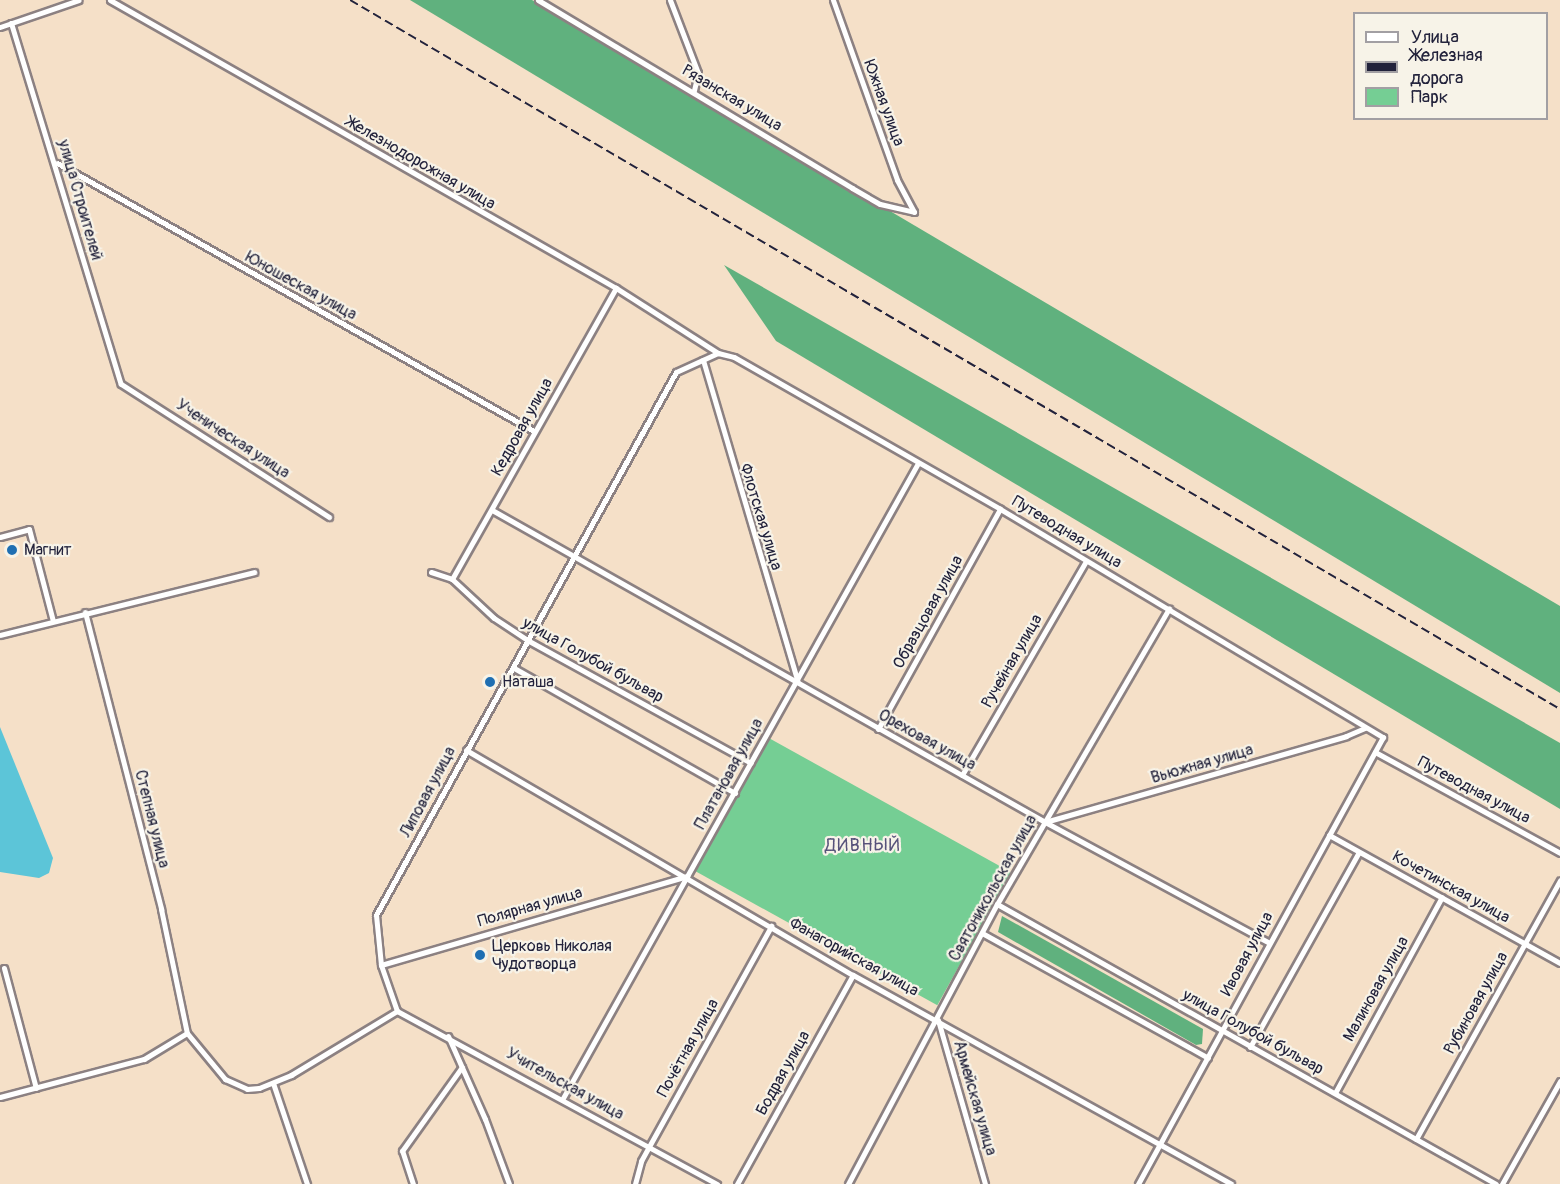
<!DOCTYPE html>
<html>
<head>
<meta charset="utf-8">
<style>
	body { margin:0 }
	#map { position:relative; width:1560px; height:1184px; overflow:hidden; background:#f5e0c8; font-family:Pangolin,sans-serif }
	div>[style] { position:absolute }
	.green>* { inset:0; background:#75ce94; transform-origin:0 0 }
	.forest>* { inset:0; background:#60b17e }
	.water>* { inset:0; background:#5cc5d8 }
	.roads { filter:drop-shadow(2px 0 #8c8182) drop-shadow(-2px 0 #8c8182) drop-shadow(0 2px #8c8182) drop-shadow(0 -2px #8c8182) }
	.minor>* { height:5px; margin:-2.5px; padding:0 2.5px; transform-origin:2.5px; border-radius:2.5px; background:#fff }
	.rail>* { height:2px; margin-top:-1px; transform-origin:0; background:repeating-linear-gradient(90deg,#22223b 0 9px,transparent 0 13.5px) }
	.dots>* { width:16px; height:16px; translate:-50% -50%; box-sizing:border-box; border:3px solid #f7f3e8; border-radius:50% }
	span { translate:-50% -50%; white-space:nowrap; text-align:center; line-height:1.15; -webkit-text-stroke:4.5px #f7f3e8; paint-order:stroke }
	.street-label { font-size:16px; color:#22223b }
	.poi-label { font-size:16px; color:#22223b }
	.left { translate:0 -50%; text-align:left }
	.neighbourhood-label { font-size:18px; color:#56527a; letter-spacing:1.5px }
	.legend { position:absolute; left:1353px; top:12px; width:195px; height:108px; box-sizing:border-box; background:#f7f3e8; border:2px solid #a29fa3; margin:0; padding:8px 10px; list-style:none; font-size:18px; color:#22223b }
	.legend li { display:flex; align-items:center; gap:12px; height:30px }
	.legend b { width:30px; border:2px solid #a29fa3 }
</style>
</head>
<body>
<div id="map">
	<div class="green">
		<i style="left:767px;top:737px;width:279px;height:152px;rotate:29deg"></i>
	</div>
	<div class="forest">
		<i style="clip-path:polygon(410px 0,532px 0,1560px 606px,1560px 693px)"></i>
		<i style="clip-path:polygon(724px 265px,1560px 743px,1560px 809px,776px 341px)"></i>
		<i style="clip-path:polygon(1002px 916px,1203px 1029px,1202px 1044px,1196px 1045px,998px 932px)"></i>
	</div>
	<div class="water">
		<i style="clip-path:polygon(0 727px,53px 858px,49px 873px,39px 878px,0 872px)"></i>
	</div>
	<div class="roads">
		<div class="minor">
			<i style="left:110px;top:0;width:582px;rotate:29.65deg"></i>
			<i style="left:616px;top:288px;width:121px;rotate:32.5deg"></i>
			<i style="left:538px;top:0;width:366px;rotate:30.9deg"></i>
			<i style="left:852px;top:188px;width:32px;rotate:30deg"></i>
			<i style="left:880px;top:204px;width:35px;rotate:13deg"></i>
			<i style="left:670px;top:0;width:78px;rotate:69deg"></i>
			<i style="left:698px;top:73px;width:18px;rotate:103deg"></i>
			<i style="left:833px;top:0;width:191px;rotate:70.4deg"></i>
			<i style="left:897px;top:180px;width:36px;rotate:62deg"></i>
			<i style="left:11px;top:23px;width:377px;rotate:73.1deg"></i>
			<i style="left:121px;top:384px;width:247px;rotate:32.6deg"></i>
			<i style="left:0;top:27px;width:83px;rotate:-18.9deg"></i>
			<i style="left:57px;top:163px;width:547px;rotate:29.33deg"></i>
			<i style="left:703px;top:360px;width:334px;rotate:73.6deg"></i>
			<i style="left:492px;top:510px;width:635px;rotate:29.43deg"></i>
			<i style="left:1045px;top:822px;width:253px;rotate:28.3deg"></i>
			<i style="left:0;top:537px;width:30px;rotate:-15deg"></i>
			<i style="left:29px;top:529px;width:95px;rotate:75.4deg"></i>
			<i style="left:431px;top:572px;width:22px;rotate:18deg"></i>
			<i style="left:452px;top:579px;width:57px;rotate:42.9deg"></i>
			<i style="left:494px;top:618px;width:42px;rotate:33.3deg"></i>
			<i style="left:529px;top:641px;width:253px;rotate:28.8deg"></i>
			<i style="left:452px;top:579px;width:334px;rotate:-60.6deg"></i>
			<i style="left:85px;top:612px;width:307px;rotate:75.6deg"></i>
			<i style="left:161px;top:909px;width:127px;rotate:78.2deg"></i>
			<i style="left:0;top:635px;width:262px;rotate:-13.9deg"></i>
			<i style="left:514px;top:668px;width:254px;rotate:29.5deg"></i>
			<i style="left:878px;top:729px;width:252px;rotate:-61deg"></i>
			<i style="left:466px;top:750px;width:448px;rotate:30.2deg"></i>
			<i style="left:853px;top:975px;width:432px;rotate:28.9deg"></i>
			<i style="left:1375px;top:752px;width:211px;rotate:28.6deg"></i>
			<i style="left:962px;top:775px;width:247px;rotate:-59.9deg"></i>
			<i style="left:1045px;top:822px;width:313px;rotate:-15.9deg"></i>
			<i style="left:1346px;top:736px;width:21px;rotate:-23deg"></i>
			<i style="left:1329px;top:835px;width:264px;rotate:29deg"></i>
			<i style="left:997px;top:904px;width:572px;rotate:29.3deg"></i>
			<i style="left:982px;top:933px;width:258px;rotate:28.9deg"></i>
			<i style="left:381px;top:965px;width:319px;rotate:-16.2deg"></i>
			<i style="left:4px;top:968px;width:124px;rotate:75.1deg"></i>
			<i style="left:397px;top:1011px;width:49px;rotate:-109.2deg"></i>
			<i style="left:381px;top:965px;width:50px;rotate:-95.7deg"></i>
			<i style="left:376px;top:915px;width:620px;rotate:-61.08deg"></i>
			<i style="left:676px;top:372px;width:46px;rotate:-24.3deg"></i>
			<i style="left:718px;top:353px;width:16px;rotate:14deg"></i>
			<i style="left:734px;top:357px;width:306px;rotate:29.7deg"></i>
			<i style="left:1000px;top:509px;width:446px;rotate:30.8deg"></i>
			<i style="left:1383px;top:737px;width:510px;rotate:118.73deg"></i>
			<i style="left:397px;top:1011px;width:364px;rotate:28.4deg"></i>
			<i style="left:938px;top:1020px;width:171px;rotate:74deg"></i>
			<i style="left:187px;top:1033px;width:60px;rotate:50.4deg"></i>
			<i style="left:225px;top:1079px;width:24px;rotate:24deg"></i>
			<i style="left:247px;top:1089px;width:12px;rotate:-5deg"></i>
			<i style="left:259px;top:1088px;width:35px;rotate:-22deg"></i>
			<i style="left:291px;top:1075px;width:124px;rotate:-31.1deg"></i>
			<i style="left:448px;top:1036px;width:91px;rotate:66deg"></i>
			<i style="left:485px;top:1119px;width:69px;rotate:69.7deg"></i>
			<i style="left:1250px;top:1047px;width:223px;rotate:-60.8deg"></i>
			<i style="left:273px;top:1083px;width:107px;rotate:71.4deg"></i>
			<i style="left:1335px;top:1093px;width:223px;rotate:-61.4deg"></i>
			<i style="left:0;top:1097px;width:149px;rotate:-14.8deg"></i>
			<i style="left:144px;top:1059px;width:50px;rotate:-31.2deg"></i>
			<i style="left:563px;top:1098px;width:727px;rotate:-60.79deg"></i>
			<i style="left:1416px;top:1139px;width:296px;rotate:-60.9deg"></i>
			<i style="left:413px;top:1184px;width:35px;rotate:-108deg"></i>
			<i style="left:402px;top:1151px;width:103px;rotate:-54.5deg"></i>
			<i style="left:635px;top:1184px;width:24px;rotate:-75deg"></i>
			<i style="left:641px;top:1161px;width:269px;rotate:-61deg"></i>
			<i style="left:737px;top:1184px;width:239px;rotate:-61deg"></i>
			<i style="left:848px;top:1184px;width:317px;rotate:-62deg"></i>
			<i style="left:997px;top:904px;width:342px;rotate:-59.8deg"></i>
			<i style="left:1502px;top:1184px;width:118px;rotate:-60.6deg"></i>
		</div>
	</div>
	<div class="rail">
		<i style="left:350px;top:0;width:1402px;rotate:30.37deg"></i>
	</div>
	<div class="dots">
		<i style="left:12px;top:550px;background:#1f6fb2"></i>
		<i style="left:490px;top:682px;background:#1f6fb2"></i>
		<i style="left:480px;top:955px;background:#1f6fb2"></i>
	</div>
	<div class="street-label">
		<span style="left:732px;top:98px;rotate:31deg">Рязанская улица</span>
		<span style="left:884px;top:103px;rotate:70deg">Южная улица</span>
		<span style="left:421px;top:163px;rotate:30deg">Железнодорожная улица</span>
		<span style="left:80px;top:200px;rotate:74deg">улица Строителей</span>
		<span style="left:301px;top:286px;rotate:29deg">Юношеская улица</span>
		<span style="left:522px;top:427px;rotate:-61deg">Кедровая улица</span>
		<span style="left:233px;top:439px;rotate:33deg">Ученическая улица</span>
		<span style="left:761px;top:517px;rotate:73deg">Флотская улица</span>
		<span style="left:1067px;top:532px;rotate:31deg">Путеводная улица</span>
		<span style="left:928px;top:612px;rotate:-61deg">Образцовая улица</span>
		<span style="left:593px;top:660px;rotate:29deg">улица Голубой бульвар</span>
		<span style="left:1012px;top:661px;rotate:-60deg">Ручейная улица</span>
		<span style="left:927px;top:740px;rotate:29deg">Ореховая улица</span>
		<span style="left:1202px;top:764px;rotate:-16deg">Вьюжная улица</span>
		<span style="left:729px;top:774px;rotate:-61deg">Платановая улица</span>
		<span style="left:1474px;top:790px;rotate:28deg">Путеводная улица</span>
		<span style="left:428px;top:792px;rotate:-62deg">Липовая улица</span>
		<span style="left:152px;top:819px;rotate:76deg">Степная улица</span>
		<span style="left:1451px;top:887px;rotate:29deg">Кочетинская улица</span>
		<span style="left:993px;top:888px;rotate:-61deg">Святоникольская улица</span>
		<span style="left:530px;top:907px;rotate:-16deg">Полярная улица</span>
		<span style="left:1247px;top:954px;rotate:-62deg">Ивовая улица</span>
		<span style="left:854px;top:957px;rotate:29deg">Фанагорийская улица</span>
		<span style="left:1376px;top:989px;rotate:-61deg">Малиновая улица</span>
		<span style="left:1476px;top:1003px;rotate:-61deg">Рубиновая улица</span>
		<span style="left:1253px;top:1032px;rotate:29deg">улица Голубой бульвар</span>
		<span style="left:688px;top:1048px;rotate:-61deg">Почётная улица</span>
		<span style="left:783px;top:1073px;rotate:-61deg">Бодрая улица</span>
		<span style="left:565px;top:1084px;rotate:29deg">Учительская улица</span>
		<span style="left:975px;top:1098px;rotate:74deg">Армейская улица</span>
	</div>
	<div class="poi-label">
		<span class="left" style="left:24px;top:550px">Магнит</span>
		<span class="left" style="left:502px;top:682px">Наташа</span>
		<span class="left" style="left:492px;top:955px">Церковь Николая<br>Чудотворца</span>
	</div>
	<div class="neighbourhood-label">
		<span style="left:863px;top:846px">ДИВНЫЙ</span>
	</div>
	<ul class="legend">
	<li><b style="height:8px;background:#fff"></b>Улица</li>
	<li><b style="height:8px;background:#22223b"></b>Железная дорога</li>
	<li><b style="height:16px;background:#75ce94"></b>Парк</li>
	</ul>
</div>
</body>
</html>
